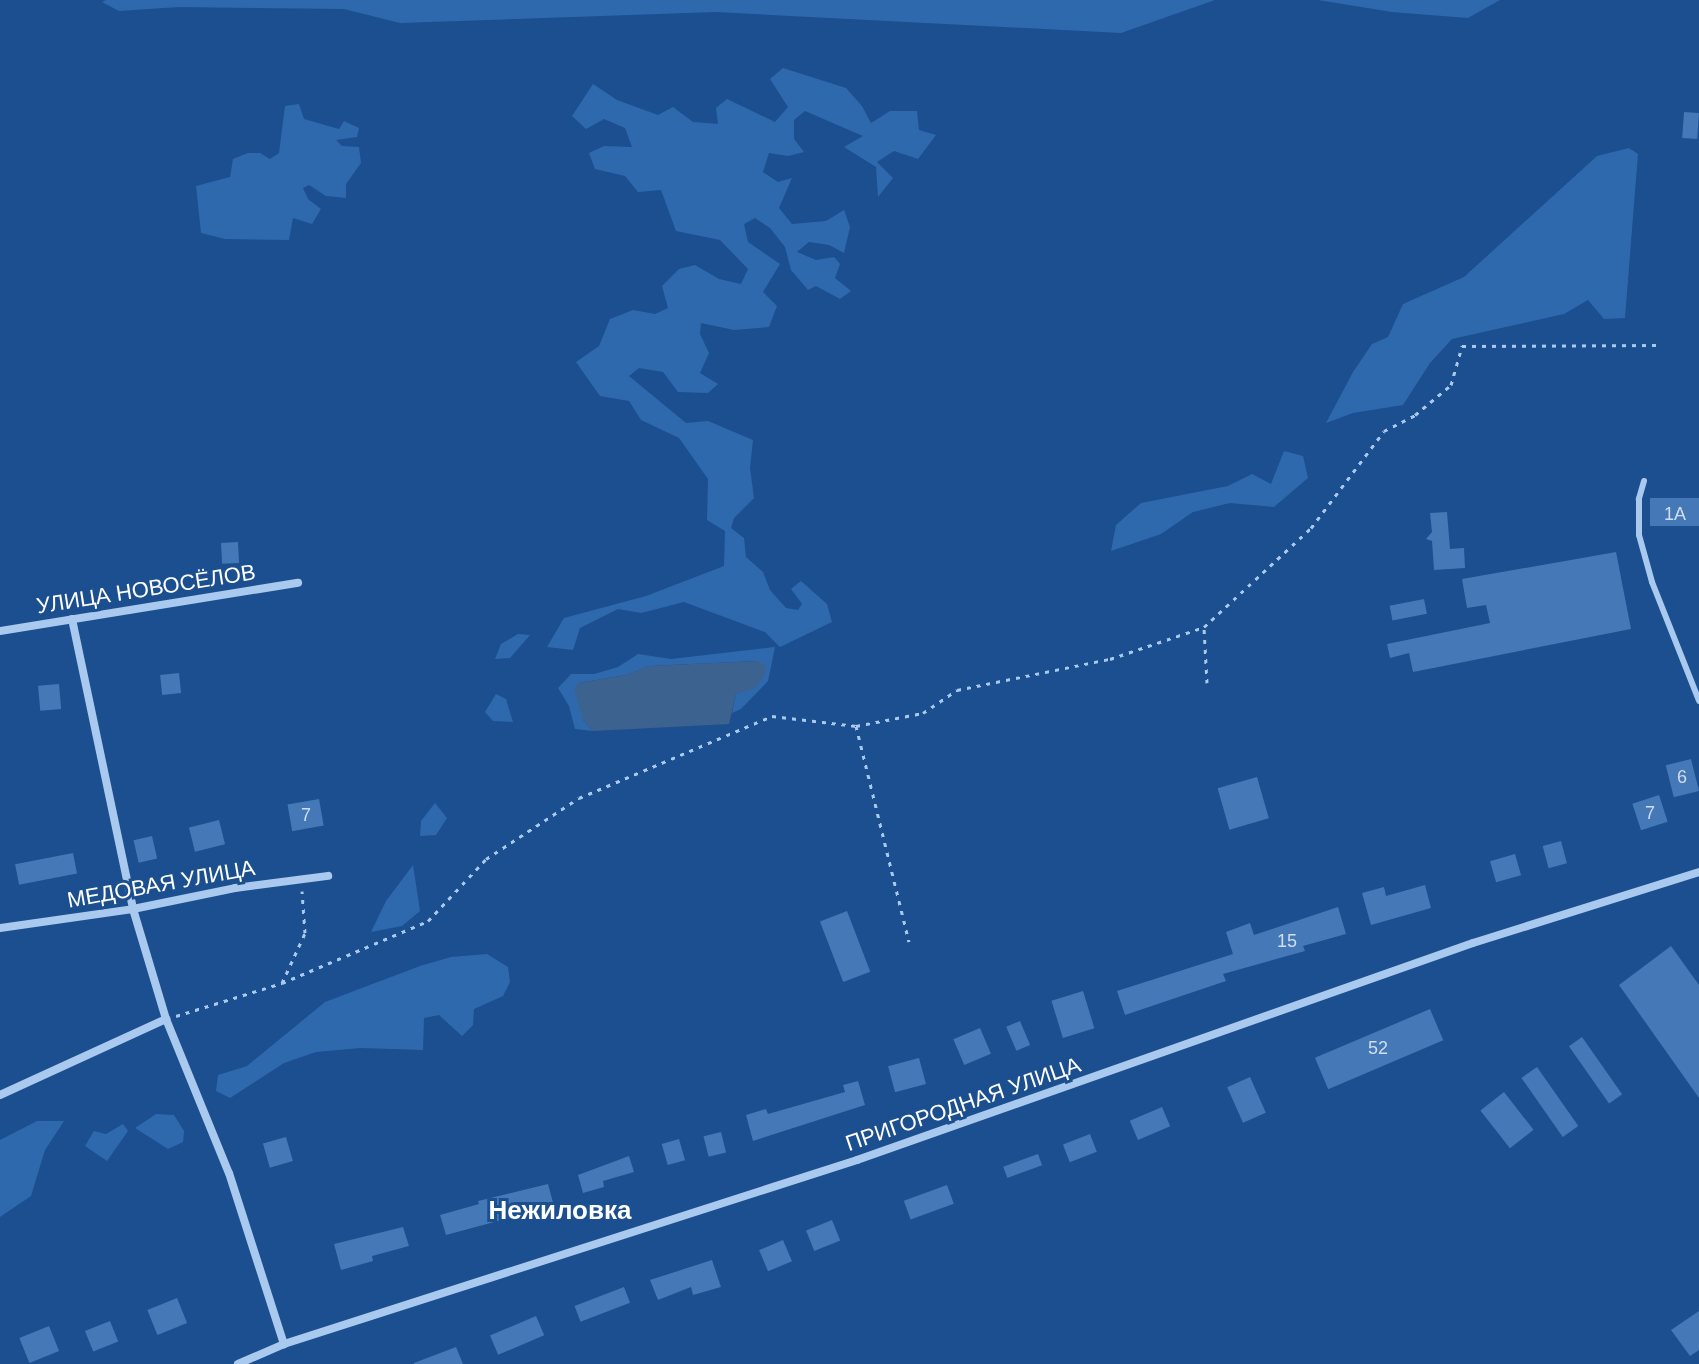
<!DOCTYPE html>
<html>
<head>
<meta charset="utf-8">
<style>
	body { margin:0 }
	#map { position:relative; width:1699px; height:1364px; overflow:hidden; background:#1b4f8f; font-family:Arial,sans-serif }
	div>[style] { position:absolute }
	.green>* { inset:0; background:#2e69ad }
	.water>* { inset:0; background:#3c6290 }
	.building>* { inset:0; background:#4478b7; transform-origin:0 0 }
	.path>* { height:3px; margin-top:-1.5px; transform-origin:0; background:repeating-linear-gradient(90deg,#a9c9ee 0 4px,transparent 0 10px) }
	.service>* { height:6px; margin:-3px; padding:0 3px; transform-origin:3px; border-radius:3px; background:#a9c9ee }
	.minor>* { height:8px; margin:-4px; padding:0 4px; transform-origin:4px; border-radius:4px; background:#a9c9ee }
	span { translate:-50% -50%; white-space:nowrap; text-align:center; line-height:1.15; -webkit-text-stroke:6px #1b4f8f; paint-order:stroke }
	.number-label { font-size:18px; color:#d0dded }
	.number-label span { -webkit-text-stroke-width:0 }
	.street-label { font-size:22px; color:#fff }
	.quarter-label { font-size:26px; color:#fff; font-weight:700 }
</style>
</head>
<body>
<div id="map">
	<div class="green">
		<i style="clip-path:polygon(106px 0,1215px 0,1121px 33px,716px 12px,400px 23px,344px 9px,179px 7px,119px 11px,102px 2px)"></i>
		<i style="clip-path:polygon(1318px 0,1500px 0,1468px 18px,1392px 12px)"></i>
		<i style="clip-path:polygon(783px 68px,846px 88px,862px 106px,871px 123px,890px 111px,917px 111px,919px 130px,936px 135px,918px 159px,894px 151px,877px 162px,893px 178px,878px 197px,876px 167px,844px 147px,863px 136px,805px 111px,794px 120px,794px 139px,804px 152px,788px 156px,769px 153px,763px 172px,778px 182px,792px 178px,779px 208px,792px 224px,826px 221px,844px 210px,850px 227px,844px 253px,829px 245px,809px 242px,797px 252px,816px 260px,834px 257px,840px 264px,835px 278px,851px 291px,840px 299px,816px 286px,808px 290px,791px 270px,785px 247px,770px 228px,755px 218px,744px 224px,748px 242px,780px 264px,763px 292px,777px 306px,769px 327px,734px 330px,701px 323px,700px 334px,709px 353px,700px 373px,718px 384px,708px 393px,678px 392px,663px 372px,639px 368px,629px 376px,686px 423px,708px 421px,753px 440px,750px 468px,754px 498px,734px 518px,731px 528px,744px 538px,746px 557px,763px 572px,770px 590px,786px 608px,798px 610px,802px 604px,791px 589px,801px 581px,827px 604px,832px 622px,780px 647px,765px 632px,684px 602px,641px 613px,618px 609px,580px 628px,573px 650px,547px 647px,564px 618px,646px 596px,724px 566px,725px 531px,707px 520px,708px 479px,679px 438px,641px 420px,629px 401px,600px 396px,576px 362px,599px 346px,610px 319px,633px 310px,655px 314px,668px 308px,662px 286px,679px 269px,695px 265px,719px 279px,741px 284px,748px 269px,720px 240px,676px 231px,661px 190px,638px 192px,625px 176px,595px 169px,589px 153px,604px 146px,632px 147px,625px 128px,604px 119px,586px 129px,572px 116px,593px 84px,617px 100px,658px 115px,673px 107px,693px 122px,718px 124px,716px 108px,727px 99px,775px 122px,788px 107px,770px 79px)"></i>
		<i style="clip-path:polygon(299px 104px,304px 119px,339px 129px,344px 121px,359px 128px,357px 137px,336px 140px,342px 146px,359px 147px,361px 163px,346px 184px,346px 198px,326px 196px,309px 185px,303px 188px,308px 199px,321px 209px,312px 224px,293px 218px,289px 240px,225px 239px,201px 233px,196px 186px,230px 177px,233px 159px,248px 153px,260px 153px,270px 159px,279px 153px,285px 106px)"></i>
		<i style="clip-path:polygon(1629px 148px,1638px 154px,1625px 318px,1604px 319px,1588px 300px,1564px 314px,1452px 339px,1430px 363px,1403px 405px,1353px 413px,1326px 423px,1353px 372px,1372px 344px,1388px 337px,1403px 304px,1464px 277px,1597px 156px)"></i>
		<i style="clip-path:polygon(1284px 451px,1303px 456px,1308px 478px,1274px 507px,1230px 503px,1193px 512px,1161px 534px,1111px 551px,1116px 525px,1141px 503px,1228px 486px,1252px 474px,1271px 484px)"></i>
		<i style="clip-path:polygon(518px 634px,530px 635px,510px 658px,495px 659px,501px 644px)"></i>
		<i style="clip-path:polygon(775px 647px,768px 681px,741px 709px,732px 713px,736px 694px,758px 661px,649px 666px,626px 675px,578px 683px,583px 720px,593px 731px,575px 729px,569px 706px,558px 688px,571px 674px,594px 674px,618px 667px,638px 654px,671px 659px)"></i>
		<i style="clip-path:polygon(496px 694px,506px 699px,513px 722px,493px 721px,485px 712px)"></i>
		<i style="clip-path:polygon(435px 803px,447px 818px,436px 835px,420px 836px,421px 821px)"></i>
		<i style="clip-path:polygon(413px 865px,420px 911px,402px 926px,371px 932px,386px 901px)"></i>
		<i style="clip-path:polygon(487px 954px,508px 967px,510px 982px,503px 996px,474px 1009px,473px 1025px,462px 1036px,439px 1015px,424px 1018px,423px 1050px,361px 1048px,316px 1052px,284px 1063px,230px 1098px,216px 1091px,218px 1075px,247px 1066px,325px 1002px,420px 966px,451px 957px)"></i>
		<i style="clip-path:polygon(156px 1114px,174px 1115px,184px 1131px,183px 1142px,168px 1149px,135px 1128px)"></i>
		<i style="clip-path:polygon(37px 1121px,64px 1121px,45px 1150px,31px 1196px,0 1217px,0 1140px)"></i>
		<i style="clip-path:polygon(123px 1124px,128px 1131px,107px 1161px,85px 1146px,94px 1131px,106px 1134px)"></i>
	</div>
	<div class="water">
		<i style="clip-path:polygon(758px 661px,766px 666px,764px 677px,754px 689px,736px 694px,729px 724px,593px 731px,583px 720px,574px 689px,578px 683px,626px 675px,649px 666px)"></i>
	</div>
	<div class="building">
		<i style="left:1684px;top:112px;width:15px;height:26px;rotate:4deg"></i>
		<i style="left:1699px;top:498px;width:28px;height:49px;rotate:90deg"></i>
		<i style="clip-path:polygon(1447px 512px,1450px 549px,1464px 548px,1465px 568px,1434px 570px,1432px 541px,1426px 539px,1432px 532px,1430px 513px)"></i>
		<i style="left:238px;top:542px;width:21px;height:17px;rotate:87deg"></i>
		<i style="clip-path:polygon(1616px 552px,1631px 629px,1413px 672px,1409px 653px,1390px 658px,1387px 644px,1490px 623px,1486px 605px,1467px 608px,1462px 579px)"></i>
		<i style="left:1424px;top:599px;width:15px;height:35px;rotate:79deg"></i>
		<i style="left:179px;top:673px;width:20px;height:19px;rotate:84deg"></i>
		<i style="left:59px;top:684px;width:25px;height:21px;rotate:85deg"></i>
		<i style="left:1691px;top:759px;width:33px;height:26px;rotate:76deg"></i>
		<i style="left:1257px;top:777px;width:43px;height:41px;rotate:74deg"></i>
		<i style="left:1659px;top:795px;width:28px;height:28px;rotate:72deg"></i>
		<i style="left:319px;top:799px;width:27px;height:32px;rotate:80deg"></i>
		<i style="left:219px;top:820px;width:25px;height:31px;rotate:76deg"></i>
		<i style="left:152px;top:836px;width:23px;height:19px;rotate:77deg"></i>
		<i style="left:1561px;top:841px;width:23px;height:19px;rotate:75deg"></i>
		<i style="left:73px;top:853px;width:21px;height:59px;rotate:79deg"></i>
		<i style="left:1515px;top:854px;width:22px;height:26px;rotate:74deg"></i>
		<i style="clip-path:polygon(1425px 885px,1431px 908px,1371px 925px,1362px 893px,1384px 887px,1386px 896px)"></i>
		<i style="clip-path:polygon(1338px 907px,1346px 934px,1303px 946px,1305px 951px,1223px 974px,1226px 981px,1125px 1015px,1117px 991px,1233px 954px,1226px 932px,1250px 923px,1254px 935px)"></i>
		<i style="left:847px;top:911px;width:65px;height:29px;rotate:69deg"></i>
		<i style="clip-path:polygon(1671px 946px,1699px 985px,1699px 1098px,1619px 985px)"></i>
		<i style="left:1083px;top:991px;width:39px;height:33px;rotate:73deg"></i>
		<i style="left:1430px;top:1009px;width:34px;height:125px;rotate:67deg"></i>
		<i style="left:1020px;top:1021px;width:26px;height:15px;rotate:67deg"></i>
		<i style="left:980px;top:1028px;width:28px;height:29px;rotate:67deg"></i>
		<i style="left:1582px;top:1037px;width:70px;height:16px;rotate:55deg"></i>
		<i style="left:919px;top:1058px;width:27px;height:32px;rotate:75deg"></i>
		<i style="left:1537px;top:1067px;width:72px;height:19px;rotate:55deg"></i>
		<i style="left:1250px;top:1077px;width:39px;height:25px;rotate:66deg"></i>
		<i style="clip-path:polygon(858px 1081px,865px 1105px,753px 1141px,746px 1115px,766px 1109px,768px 1114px,845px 1092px,843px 1085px)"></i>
		<i style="left:1504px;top:1092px;width:48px;height:30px;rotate:52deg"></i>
		<i style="left:1162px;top:1107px;width:21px;height:35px;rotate:67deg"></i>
		<i style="left:721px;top:1132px;width:21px;height:18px;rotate:76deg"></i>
		<i style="left:1090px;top:1134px;width:19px;height:29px;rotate:69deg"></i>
		<i style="left:286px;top:1137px;width:25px;height:24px;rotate:74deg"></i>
		<i style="left:679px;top:1139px;width:22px;height:18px;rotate:74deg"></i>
		<i style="left:1038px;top:1154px;width:12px;height:37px;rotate:70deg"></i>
		<i style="clip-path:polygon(629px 1156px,634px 1172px,603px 1181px,604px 1187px,583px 1193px,578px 1175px)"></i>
		<i style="clip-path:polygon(548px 1184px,554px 1206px,446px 1235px,440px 1215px,479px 1204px,478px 1201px)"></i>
		<i style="left:947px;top:1185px;width:20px;height:46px;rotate:70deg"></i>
		<i style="left:832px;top:1220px;width:22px;height:28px;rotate:68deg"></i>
		<i style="clip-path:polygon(403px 1227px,409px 1246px,372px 1256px,373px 1261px,341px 1270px,334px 1244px)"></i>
		<i style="left:783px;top:1240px;width:23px;height:26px;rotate:67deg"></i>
		<i style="clip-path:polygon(712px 1260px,721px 1287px,693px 1295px,691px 1287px,658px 1300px,650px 1280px)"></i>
		<i style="left:624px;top:1287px;width:17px;height:53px;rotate:69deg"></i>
		<i style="left:177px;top:1298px;width:27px;height:32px;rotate:68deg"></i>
		<i style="clip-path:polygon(1699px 1311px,1699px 1350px,1690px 1356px,1671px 1330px)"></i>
		<i style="left:536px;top:1316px;width:21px;height:50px;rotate:67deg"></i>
		<i style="left:110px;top:1321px;width:22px;height:27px;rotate:68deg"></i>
		<i style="left:49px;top:1326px;width:27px;height:32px;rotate:68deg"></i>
		<i style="clip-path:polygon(456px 1347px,463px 1364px,414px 1364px,414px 1363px)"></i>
	</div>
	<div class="path">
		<i style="left:1207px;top:683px;width:56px;rotate:-93.1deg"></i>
		<i style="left:1204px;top:627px;width:146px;rotate:-42.8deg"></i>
		<i style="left:1311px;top:528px;width:121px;rotate:-53deg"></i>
		<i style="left:1384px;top:431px;width:35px;rotate:-27deg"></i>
		<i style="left:1415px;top:415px;width:47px;rotate:-39.8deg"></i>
		<i style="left:1451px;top:385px;width:41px;rotate:-74.2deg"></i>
		<i style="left:1462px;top:346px;width:195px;rotate:-0.3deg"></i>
		<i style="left:856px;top:726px;width:222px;rotate:76.2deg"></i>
		<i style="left:282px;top:983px;width:55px;rotate:-65.3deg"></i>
		<i style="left:305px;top:933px;width:42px;rotate:-94.1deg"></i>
		<i style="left:176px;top:1016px;width:111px;rotate:-17.3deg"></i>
		<i style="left:282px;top:983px;width:159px;rotate:-23deg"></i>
		<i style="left:428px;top:921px;width:85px;rotate:-46.9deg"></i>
		<i style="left:486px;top:859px;width:111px;rotate:-33.3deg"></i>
		<i style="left:579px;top:798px;width:210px;rotate:-23deg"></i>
		<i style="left:772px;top:716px;width:85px;rotate:6.8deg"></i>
		<i style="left:856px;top:726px;width:68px;rotate:-11deg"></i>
		<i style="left:923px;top:713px;width:41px;rotate:-34.1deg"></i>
		<i style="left:957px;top:690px;width:156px;rotate:-11.5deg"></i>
		<i style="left:1110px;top:659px;width:99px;rotate:-18.8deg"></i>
	</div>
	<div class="service">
		<i style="left:1644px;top:481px;width:19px;rotate:106deg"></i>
		<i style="left:1639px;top:499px;width:36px;rotate:90deg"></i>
		<i style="left:1639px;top:535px;width:49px;rotate:74.5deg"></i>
		<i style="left:1652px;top:582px;width:128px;rotate:68.4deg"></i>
	</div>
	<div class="minor">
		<i style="left:72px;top:619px;width:296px;rotate:78.1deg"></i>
		<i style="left:133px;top:909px;width:115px;rotate:73.3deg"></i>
		<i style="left:166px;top:1019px;width:166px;rotate:67.8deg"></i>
		<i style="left:229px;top:1173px;width:180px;rotate:72.2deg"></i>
		<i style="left:0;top:631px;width:302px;rotate:-9.2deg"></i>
		<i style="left:0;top:928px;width:134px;rotate:-8.1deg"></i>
		<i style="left:133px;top:909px;width:104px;rotate:-11.6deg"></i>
		<i style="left:235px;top:888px;width:94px;rotate:-7.4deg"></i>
		<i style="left:0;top:1095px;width:183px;rotate:-24.6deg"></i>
		<i style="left:238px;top:1364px;width:50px;rotate:-23.5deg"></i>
		<i style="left:284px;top:1344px;width:602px;rotate:-17.8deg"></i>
		<i style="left:857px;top:1160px;width:653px;rotate:-19.41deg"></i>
		<i style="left:1473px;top:943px;width:237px;rotate:-17.4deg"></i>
	</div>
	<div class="number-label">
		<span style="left:1675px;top:514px">1А</span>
		<span style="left:1682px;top:777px">6</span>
		<span style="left:1650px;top:813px">7</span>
		<span style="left:306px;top:815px">7</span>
		<span style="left:1287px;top:941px">15</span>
		<span style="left:1378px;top:1048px">52</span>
	</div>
	<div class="street-label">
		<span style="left:146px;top:589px;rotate:-9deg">УЛИЦА НОВОСЁЛОВ</span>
		<span style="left:161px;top:884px;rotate:-10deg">МЕДОВАЯ УЛИЦА</span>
		<span style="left:963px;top:1104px;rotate:-19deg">ПРИГОРОДНАЯ УЛИЦА</span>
	</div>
	<div class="quarter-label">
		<span style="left:560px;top:1211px">Нежиловка</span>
	</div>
</div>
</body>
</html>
